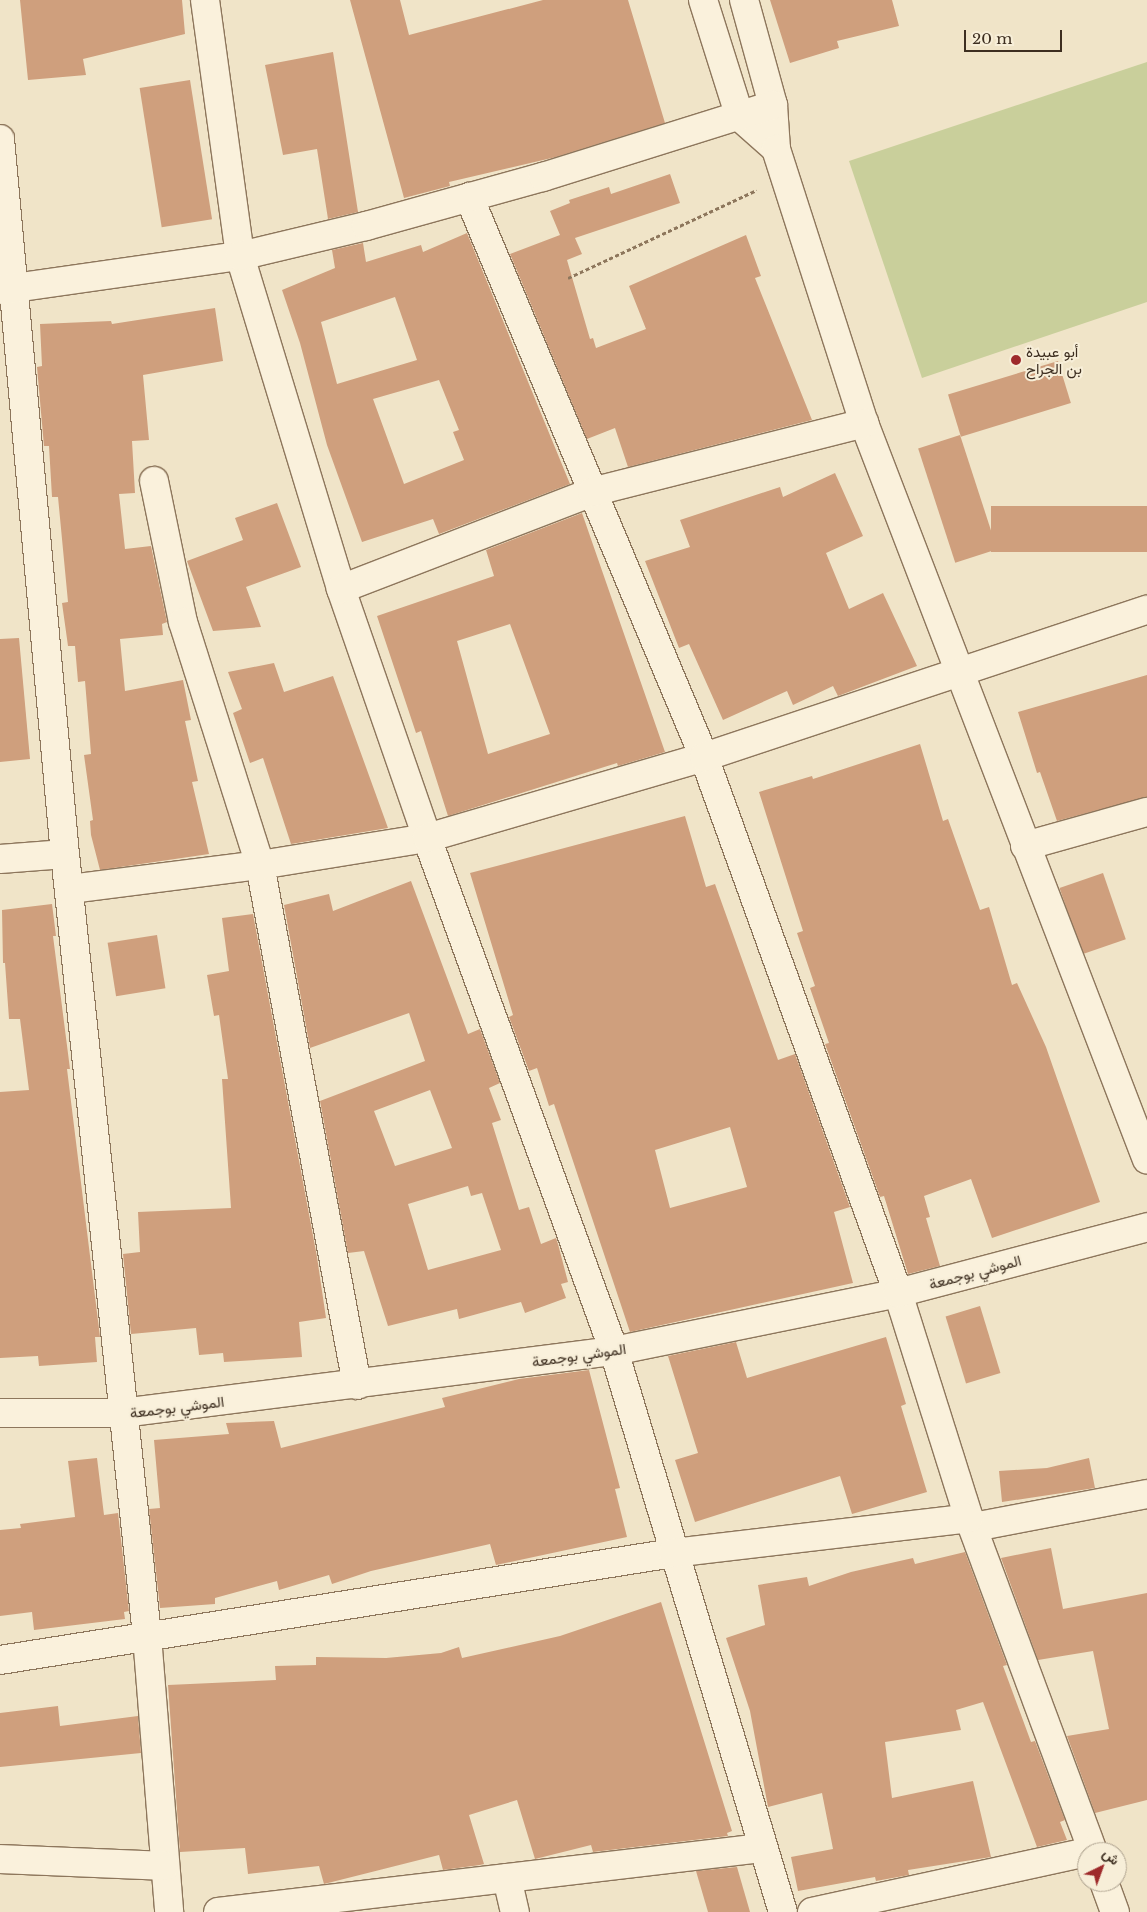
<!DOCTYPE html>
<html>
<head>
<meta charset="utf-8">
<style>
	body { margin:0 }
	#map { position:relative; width:1147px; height:1912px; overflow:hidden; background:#f0e4c8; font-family:"Libre Baskerville",Vazirmatn,serif }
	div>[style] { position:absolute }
	.green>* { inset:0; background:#c9cf9b }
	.building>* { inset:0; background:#cf9f7d; transform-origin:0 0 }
	.path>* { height:3px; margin-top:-1.5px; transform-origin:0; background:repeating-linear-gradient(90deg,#8d765c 0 4px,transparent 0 6.5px) }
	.roads { filter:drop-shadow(1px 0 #8d765c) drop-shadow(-1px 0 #8d765c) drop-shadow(0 1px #8d765c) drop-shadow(0 -1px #8d765c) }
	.street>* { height:28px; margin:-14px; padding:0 14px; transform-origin:14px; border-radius:14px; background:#faf1dc }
	.dots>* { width:14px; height:14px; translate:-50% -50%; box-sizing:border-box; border:2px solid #f7eed8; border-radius:50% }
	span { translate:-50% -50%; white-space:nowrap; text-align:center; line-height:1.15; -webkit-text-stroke:4px #f7eed8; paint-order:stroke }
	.poi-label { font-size:15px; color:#3d2e20 }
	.left { translate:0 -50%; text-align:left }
	.street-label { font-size:15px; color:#3d2e20 }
	.north { position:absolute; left:1077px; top:1842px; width:50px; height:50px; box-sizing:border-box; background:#f7eed8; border:1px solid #ada18e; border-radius:50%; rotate:42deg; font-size:14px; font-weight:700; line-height:20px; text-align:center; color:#3d2e20 }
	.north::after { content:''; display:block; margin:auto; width:18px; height:22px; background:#9e2a2b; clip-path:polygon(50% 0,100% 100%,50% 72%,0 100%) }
	.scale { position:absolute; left:964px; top:30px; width:98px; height:22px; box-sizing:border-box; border:2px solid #3d2e20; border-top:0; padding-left:6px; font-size:15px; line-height:18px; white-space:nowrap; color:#3d2e20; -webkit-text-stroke:4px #f7eed8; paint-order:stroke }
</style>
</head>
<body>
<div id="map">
	<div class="green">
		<i style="clip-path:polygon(1147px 62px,1147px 302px,922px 378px,849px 161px)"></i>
	</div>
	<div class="building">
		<i style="clip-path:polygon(20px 0,182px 0,185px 34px,83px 59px,86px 75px,28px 80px)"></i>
		<i style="clip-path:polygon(350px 0,400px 0,409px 35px,543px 0,628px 0,665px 123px,556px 157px,449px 182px,450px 186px,404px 198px)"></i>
		<i style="clip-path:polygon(770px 0,892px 0,899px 26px,837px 41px,839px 48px,790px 63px)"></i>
		<i style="clip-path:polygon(333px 52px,358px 212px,328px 219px,317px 149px,283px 155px,265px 65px)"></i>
		<i style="left:190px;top:80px;width:141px;height:51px;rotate:81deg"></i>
		<i style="clip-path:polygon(670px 174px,680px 203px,575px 238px,582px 254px,567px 260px,590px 339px,593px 338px,596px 348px,646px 329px,629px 286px,746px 235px,761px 276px,755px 278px,812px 420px,628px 467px,615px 428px,587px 439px,510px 254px,560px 235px,550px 211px,570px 203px,569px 200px,609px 187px,611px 194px)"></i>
		<i style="clip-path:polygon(evenodd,467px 233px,570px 484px,439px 534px,433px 519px,362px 542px,327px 445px,300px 343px,282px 290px,335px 268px,332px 250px,363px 243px,366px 262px,421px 245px,423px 252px,467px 233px,395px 297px,417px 360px,337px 384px,321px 322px,395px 297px,467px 233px,439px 380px,459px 430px,453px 432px,464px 460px,404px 484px,373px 399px,439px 380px)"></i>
		<i style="clip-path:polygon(215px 308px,223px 361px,143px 375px,149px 440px,132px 441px,135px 493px,119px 494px,125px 549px,151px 546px,167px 622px,162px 624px,163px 635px,120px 639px,125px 691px,183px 680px,191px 720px,185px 721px,198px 781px,192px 782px,209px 854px,100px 870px,91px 835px,90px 821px,93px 820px,84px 755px,91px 754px,85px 681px,78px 682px,75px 646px,68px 646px,62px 603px,68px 602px,58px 497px,52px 497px,49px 446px,44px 446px,37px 367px,42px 366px,40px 324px,111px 321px,112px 324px)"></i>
		<i style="left:1058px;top:361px;width:44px;height:115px;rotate:73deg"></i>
		<i style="left:960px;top:435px;width:120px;height:44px;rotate:72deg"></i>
		<i style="clip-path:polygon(835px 473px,863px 536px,826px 553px,849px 609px,883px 593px,917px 666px,838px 696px,833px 686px,793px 705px,787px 691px,723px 720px,689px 644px,679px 648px,645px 561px,690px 547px,680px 520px,780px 487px,783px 497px)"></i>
		<i style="clip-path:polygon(277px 503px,301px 567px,246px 587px,261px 627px,213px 631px,187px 561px,243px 540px,235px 518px)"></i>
		<i style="left:1147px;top:506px;width:46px;height:156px;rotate:90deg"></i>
		<i style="clip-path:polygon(evenodd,582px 513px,665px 752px,618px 766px,617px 763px,448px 816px,421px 731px,416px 733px,377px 616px,494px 576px,486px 550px,582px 513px,510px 624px,550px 734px,488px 754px,457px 641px,510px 624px)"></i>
		<i style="clip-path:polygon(19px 638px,30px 759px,0 762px,0 639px)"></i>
		<i style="clip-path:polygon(274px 663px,284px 692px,333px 676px,388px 828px,291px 844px,263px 758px,250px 763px,233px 713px,242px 709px,228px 672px)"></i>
		<i style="clip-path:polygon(1147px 675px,1147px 797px,1057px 821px,1040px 772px,1037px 773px,1018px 712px)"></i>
		<i style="clip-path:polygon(920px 744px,943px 821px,948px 819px,980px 910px,989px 907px,1012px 985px,1017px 983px,1046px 1047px,1100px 1202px,992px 1238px,971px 1179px,924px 1196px,930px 1217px,926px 1218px,940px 1266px,908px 1274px,884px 1196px,880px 1197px,825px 1044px,829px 1043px,810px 988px,815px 986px,797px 933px,803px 931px,759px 792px,812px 776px,813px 779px)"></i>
		<i style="clip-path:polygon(evenodd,685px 816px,706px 887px,715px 884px,778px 1060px,795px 1054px,850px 1207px,834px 1212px,853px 1283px,630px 1332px,554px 1104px,549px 1106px,537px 1068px,529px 1071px,509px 1017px,513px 1015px,470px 873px,685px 816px,730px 1127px,747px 1187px,670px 1208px,655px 1150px,730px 1127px)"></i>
		<i style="left:1103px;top:873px;width:70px;height:46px;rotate:71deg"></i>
		<i style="clip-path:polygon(evenodd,411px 881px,468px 1034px,480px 1029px,500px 1083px,489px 1088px,501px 1120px,492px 1123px,519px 1210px,529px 1207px,541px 1244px,556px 1238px,558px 1244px,568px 1282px,561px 1284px,566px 1298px,525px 1313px,521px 1302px,459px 1319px,457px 1309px,388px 1326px,364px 1251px,348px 1253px,320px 1101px,425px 1061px,409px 1013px,310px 1048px,284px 905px,329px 894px,333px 911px,411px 881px,430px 1090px,452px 1148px,395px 1166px,374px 1111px,430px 1090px,411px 881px,468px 1186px,471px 1196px,482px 1193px,501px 1250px,428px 1270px,408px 1204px,468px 1186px)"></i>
		<i style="clip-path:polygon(52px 904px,56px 936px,53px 936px,70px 1069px,67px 1069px,100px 1337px,95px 1337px,97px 1362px,39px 1366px,38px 1356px,0 1358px,0 1092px,29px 1090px,20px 1019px,9px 1019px,5px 963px,3px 963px,2px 910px)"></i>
		<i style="clip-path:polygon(253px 914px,317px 1257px,326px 1318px,299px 1322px,302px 1357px,224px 1362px,223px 1353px,199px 1355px,196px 1328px,131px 1334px,123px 1254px,140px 1252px,138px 1212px,231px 1208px,222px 1079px,228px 1079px,219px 1015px,214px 1016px,207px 975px,229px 971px,222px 918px)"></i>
		<i style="left:157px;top:935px;width:54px;height:50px;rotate:81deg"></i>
		<i style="left:980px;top:1306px;width:70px;height:36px;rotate:73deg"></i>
		<i style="clip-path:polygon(886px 1337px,906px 1404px,901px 1406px,927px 1492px,852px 1514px,840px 1476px,695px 1522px,675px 1460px,698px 1453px,668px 1356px,736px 1342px,747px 1378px)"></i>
		<i style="clip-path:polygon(589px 1370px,620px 1488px,615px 1489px,627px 1537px,496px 1565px,490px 1544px,371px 1571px,332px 1584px,329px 1575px,279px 1590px,277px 1581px,215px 1598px,215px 1604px,160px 1608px,149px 1509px,160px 1508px,154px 1440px,229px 1434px,226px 1423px,274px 1421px,281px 1448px,445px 1407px,442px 1398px,519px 1379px)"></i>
		<i style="clip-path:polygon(97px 1458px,104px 1515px,118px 1513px,129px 1611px,124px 1612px,125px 1619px,34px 1630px,32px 1612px,0 1616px,0 1530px,21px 1528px,20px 1524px,75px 1517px,68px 1461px)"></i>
		<i style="clip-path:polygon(1089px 1458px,1095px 1488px,1002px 1502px,999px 1471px,1047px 1468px)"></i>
		<i style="clip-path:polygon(1051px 1548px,1063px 1609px,1147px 1593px,1147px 1800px,1095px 1813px,1067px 1736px,1109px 1729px,1093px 1651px,1038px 1660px,1001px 1558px)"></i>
		<i style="clip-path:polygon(965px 1552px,1007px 1665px,1003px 1666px,1031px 1742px,1035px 1741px,1065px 1820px,1060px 1822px,1067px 1840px,1037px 1847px,983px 1702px,956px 1710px,961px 1730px,885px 1742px,892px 1798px,973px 1781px,991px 1857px,908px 1870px,909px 1875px,876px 1881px,875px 1877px,798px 1891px,791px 1857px,833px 1849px,822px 1793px,768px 1807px,750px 1711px,726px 1638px,765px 1625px,758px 1585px,807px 1577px,809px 1586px,851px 1572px,913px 1558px,915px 1564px)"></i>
		<i style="clip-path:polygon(661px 1602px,732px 1831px,727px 1833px,728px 1836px,593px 1852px,591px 1845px,535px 1859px,517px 1800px,469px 1815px,484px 1864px,480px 1865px,443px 1870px,439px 1855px,324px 1884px,319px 1866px,248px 1874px,245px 1848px,180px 1852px,168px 1685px,276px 1680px,275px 1666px,316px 1665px,316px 1657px,386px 1658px,441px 1653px,459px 1647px,462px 1658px,560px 1636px)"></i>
		<i style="clip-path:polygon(58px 1706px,60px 1726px,138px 1716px,141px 1753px,0 1767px,0 1713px)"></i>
		<i style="clip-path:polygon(737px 1867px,750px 1912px,708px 1912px,696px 1871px)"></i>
	</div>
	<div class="path">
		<i style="left:568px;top:278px;width:208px;rotate:-25deg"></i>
	</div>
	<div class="roads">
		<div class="street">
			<i style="left:205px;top:0;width:258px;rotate:82.2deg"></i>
			<i style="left:240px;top:256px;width:348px;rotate:73.1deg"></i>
			<i style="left:341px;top:589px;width:263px;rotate:70.9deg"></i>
			<i style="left:427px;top:838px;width:546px;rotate:69.97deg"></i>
			<i style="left:614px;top:1351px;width:586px;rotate:73.24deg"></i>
			<i style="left:703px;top:0;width:123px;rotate:72.5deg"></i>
			<i style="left:740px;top:117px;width:48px;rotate:41.6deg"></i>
			<i style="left:776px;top:149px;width:44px;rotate:-93.9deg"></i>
			<i style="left:773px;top:105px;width:109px;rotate:-105.4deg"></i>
			<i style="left:0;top:139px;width:718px;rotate:84.81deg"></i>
			<i style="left:65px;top:854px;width:786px;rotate:84.01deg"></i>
			<i style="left:147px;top:1636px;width:277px;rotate:85.4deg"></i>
			<i style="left:776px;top:149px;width:288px;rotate:72.2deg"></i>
			<i style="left:864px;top:423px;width:789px;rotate:68.99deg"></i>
			<i style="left:469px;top:197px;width:607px;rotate:67.23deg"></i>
			<i style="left:704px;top:757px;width:570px;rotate:70.1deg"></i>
			<i style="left:898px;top:1293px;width:236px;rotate:72.5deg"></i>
			<i style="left:969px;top:1518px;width:356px;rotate:69.6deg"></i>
			<i style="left:0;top:290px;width:242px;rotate:-8.1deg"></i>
			<i style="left:240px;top:256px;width:130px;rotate:-13.4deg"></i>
			<i style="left:366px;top:226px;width:184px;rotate:-15.5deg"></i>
			<i style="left:543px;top:177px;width:241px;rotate:-17.4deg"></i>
			<i style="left:154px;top:481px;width:144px;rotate:78.4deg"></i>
			<i style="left:183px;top:622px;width:255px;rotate:72.4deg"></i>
			<i style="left:260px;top:865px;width:529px;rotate:79.43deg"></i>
			<i style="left:341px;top:589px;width:269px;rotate:-21.1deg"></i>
			<i style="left:592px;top:492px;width:281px;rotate:-14.2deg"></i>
			<i style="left:1025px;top:846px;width:127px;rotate:-15.6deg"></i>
			<i style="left:0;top:859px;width:65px;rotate:-4.4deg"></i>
			<i style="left:70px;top:889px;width:192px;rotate:-7.2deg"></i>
			<i style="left:260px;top:865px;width:169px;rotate:-9.2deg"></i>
			<i style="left:427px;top:838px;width:289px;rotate:-16.3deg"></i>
			<i style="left:704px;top:757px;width:467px;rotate:-18.4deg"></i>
			<i style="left:0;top:1413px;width:122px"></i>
			<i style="left:122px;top:1413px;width:496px;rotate:-7.2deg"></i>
			<i style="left:614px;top:1351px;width:290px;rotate:-11.5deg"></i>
			<i style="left:898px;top:1293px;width:258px;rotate:-14.8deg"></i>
			<i style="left:974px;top:1527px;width:176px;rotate:-10.8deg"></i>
			<i style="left:0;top:1660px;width:681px;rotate:-9.03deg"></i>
			<i style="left:673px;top:1553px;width:298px;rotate:-6.7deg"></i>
			<i style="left:0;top:1859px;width:165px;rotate:2.4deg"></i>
			<i style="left:507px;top:1878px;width:35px;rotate:77deg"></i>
			<i style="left:1104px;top:1882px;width:32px;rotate:70deg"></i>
			<i style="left:218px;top:1912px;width:547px;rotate:-6.72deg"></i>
			<i style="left:812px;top:1912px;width:287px;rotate:-12.3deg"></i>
		</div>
	</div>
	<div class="dots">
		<i style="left:1016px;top:360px;background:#9e2a2b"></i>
	</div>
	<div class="poi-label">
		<span class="left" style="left:1026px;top:360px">أبو عبيدة<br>بن الجراح</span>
	</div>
	<div class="street-label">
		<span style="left:975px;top:1272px;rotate:-15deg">الموشي بوجمعة</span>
		<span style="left:579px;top:1355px;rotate:-8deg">الموشي بوجمعة</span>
		<span style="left:177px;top:1407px;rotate:-7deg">الموشي بوجمعة</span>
	</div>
	<div class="north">ش</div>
	<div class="scale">20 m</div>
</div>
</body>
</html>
